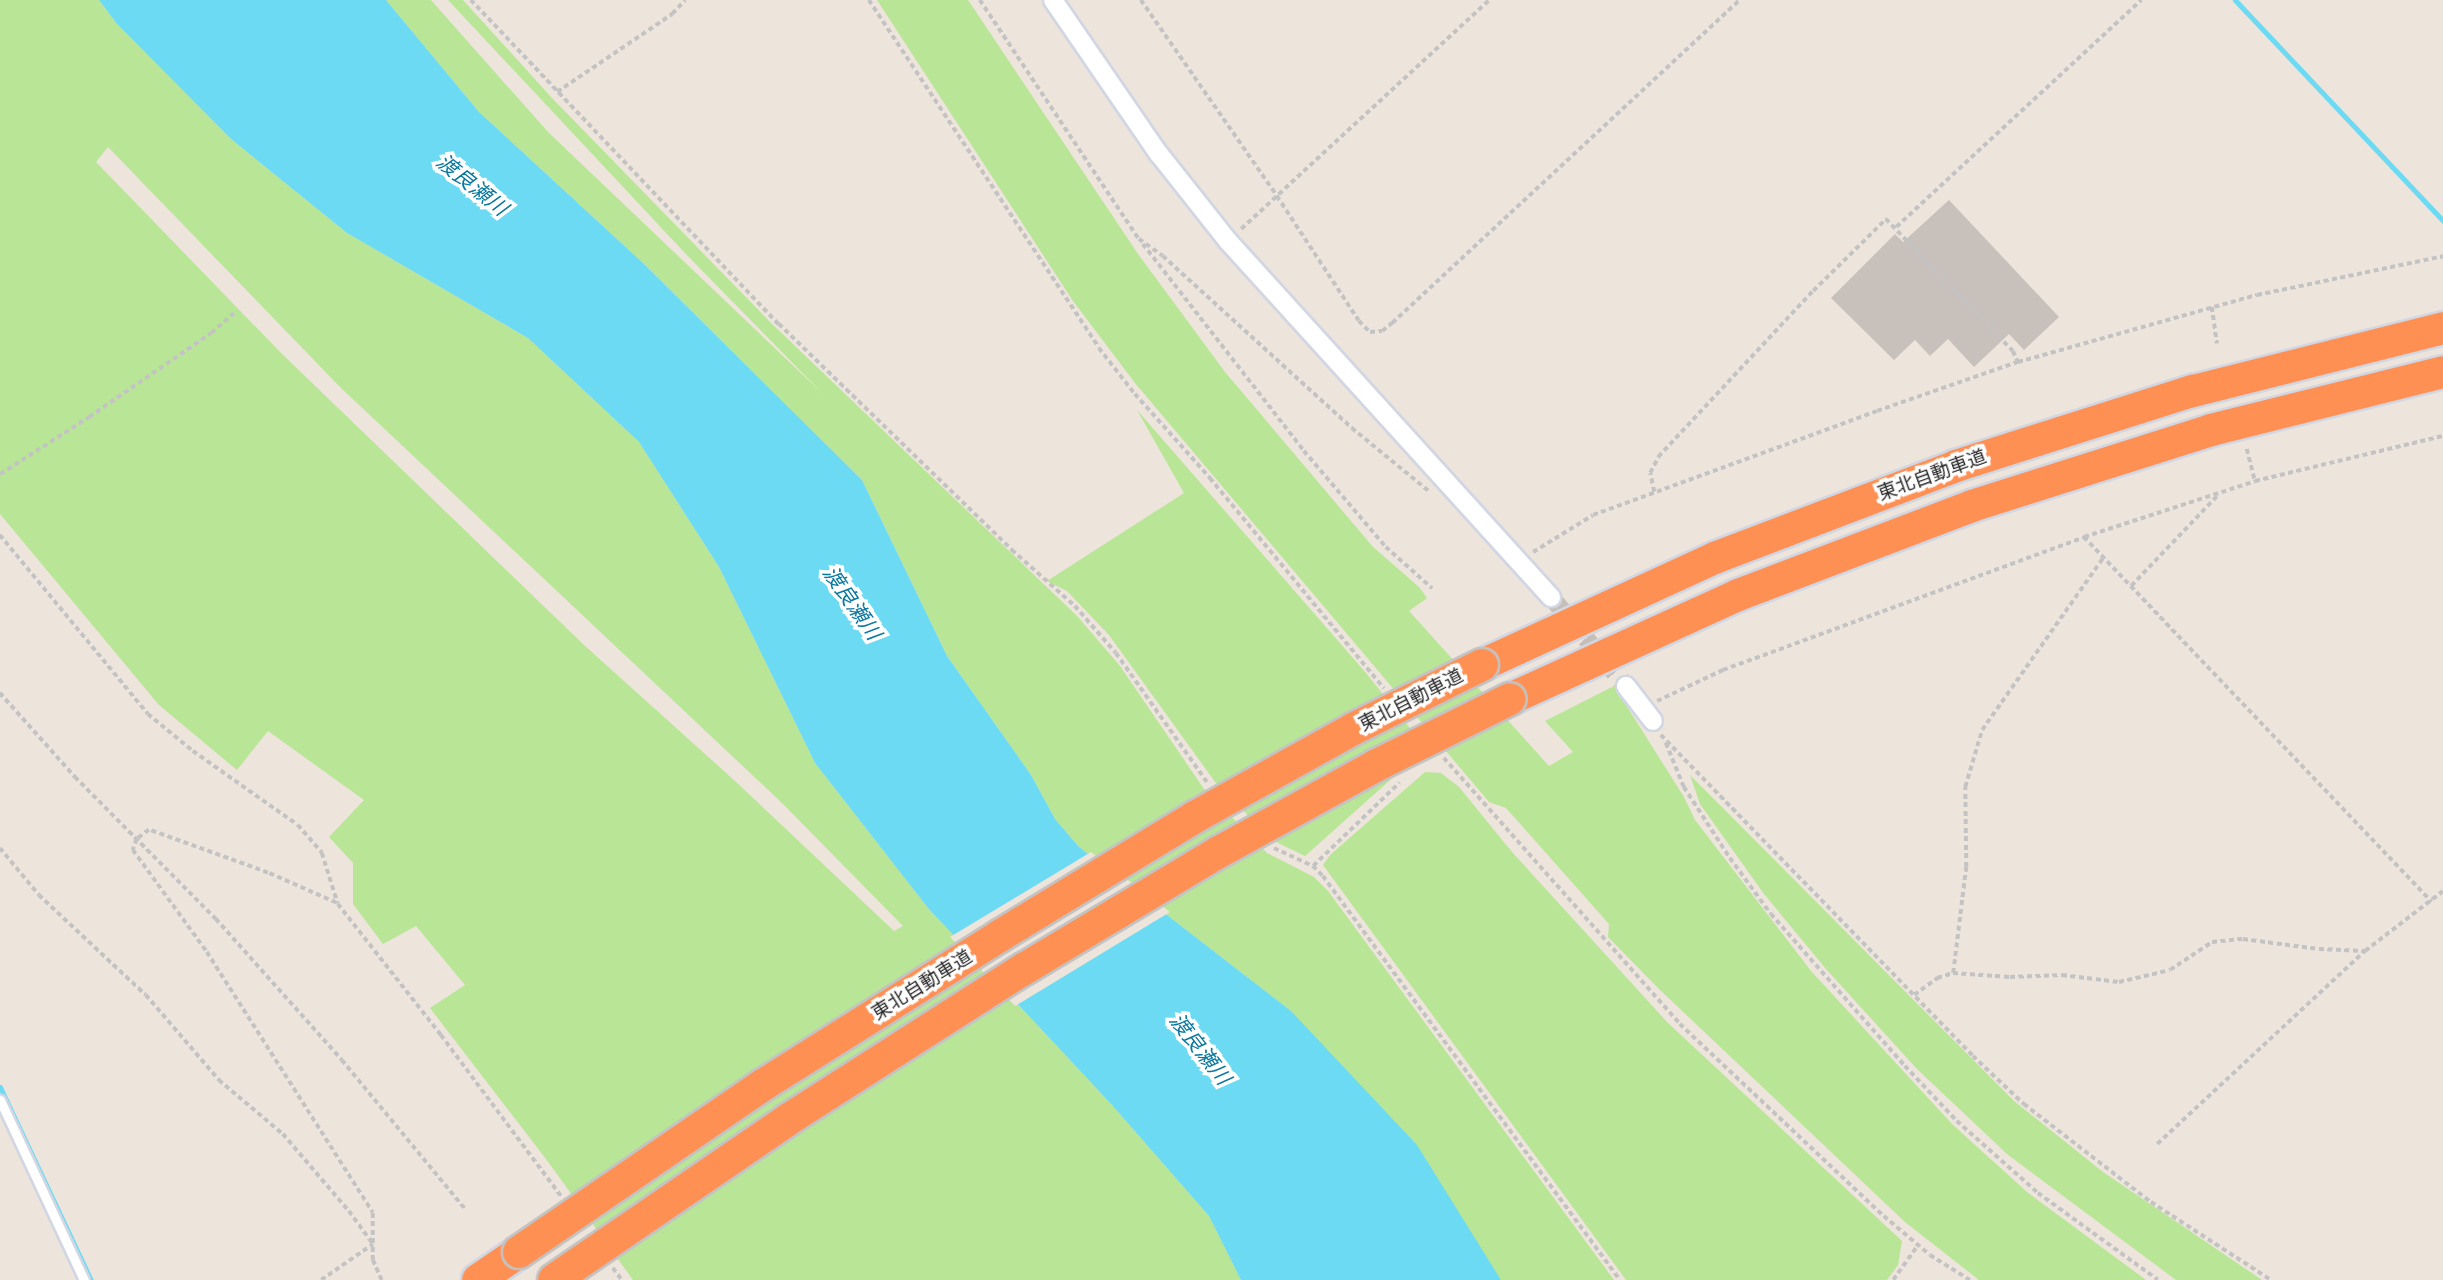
<!DOCTYPE html>
<html>
<head>
<meta charset="utf-8">
<style>
	body { margin:0 }
	#map { position:relative; width:2443px; height:1280px; overflow:hidden; background:#ede4dc; font-family:Figtree,"Noto Sans JP",sans-serif }
	div>[style] { position:absolute }
	.green>* { inset:0; background:#b8e596 }
	.water>* { inset:0; background:#6bdaf2 }
	.pier>* { inset:0; background:#ede4dc }
	.stream>* { height:5px; margin:-2.5px; padding:0 2.5px; transform-origin:2.5px; border-radius:2.5px; background:#6bdaf2 }
	.building>* { inset:0; background:#c8c1bb }
	.minor-tunnel>* { height:18px; margin-top:-9px; transform-origin:0; background:repeating-linear-gradient(90deg,#c6bfb8 0 18px,transparent 0 27px) }
	.path>* { height:3.5px; margin-top:-1.75px; transform-origin:0; background:repeating-linear-gradient(90deg,#c3c3c3 0 5px,transparent 0 8.5px) }
	.roads { filter:drop-shadow(2px 0 #d1d6e3) drop-shadow(-2px 0 #d1d6e3) drop-shadow(0 2px #d1d6e3) drop-shadow(0 -2px #d1d6e3) }
	.service>* { height:9px; margin:-4.5px; padding:0 4.5px; transform-origin:4.5px; border-radius:4.5px; background:#fff }
	.minor>* { height:18px; margin:-9px; padding:0 9px; transform-origin:9px; border-radius:9px; background:#fff }
	.motorway>* { height:32px; margin:-16px; padding:0 16px; transform-origin:16px; border-radius:16px; background:#ff9054 }
	.bridges { filter:drop-shadow(2px 0 #c3c3c3) drop-shadow(-2px 0 #c3c3c3) drop-shadow(0 2px #c3c3c3) drop-shadow(0 -2px #c3c3c3) }
	.motorway-bridge>* { height:32px; margin:-16px; padding:0 16px; transform-origin:16px; border-radius:16px; background:#ff9054 }
	span { translate:-50% -50%; white-space:nowrap; text-align:center; line-height:1.15; -webkit-text-stroke:7px #fff; paint-order:stroke }
	.street-label { font-size:19px; color:#2a2a2a }
	.water-label { font-size:21px; color:#09789f; font-style:italic }
</style>
</head>
<body>
<div id="map">
	<div class="green">
		<i style="clip-path:polygon(evenodd,0 0,99px 0,117px 24px,231px 139px,347px 233px,528px 338px,639px 442px,719px 567px,815px 763px,928px 908px,1112px 1105px,1209px 1216px,1241px 1280px,633px 1280px,549px 1163px,430px 1008px,465px 985px,416px 926px,383px 944px,353px 904px,353px 863px,329px 837px,364px 800px,268px 731px,237px 770px,159px 705px,0 514px,0 0,108px 147px,340px 387px,781px 802px,903px 926px,894px 931px,735px 781px,584px 645px,282px 354px,96px 162px,108px 147px)"></i>
		<i style="clip-path:polygon(386px 0,431px 0,548px 132px,824px 395px,684px 252px,448px 0,463px 0,551px 97px,770px 322px,1078px 617px,1120px 666px,1204px 789px,1267px 853px,1314px 877px,1328px 891px,1614px 1280px,1501px 1280px,1291px 1011px,1079px 847px,1055px 819px,1031px 775px,947px 656px,862px 480px,643px 263px,479px 112px)"></i>
		<i style="clip-path:polygon(877px 0,968px 0,1138px 254px,1225px 372px,1373px 547px,1419px 587px,1427px 598px,1409px 611px,1549px 766px,1573px 752px,1545px 721px,1614px 686px,1684px 797px,1695px 820px,1811px 971px,1952px 1124px,2027px 1192px,2146px 1280px,1979px 1280px,1905px 1222px,1659px 989px,1608px 937px,1609px 924px,1506px 808px,1489px 802px,1135px 383px,1073px 301px)"></i>
		<i style="clip-path:polygon(1137px 410px,1366px 673px,1426px 748px,1305px 856px,1274px 841px,1218px 786px,1109px 635px,1067px 591px,1047px 581px,1184px 493px)"></i>
		<i style="clip-path:polygon(1425px 772px,1441px 773px,1459px 787px,1512px 852px,1668px 1023px,1902px 1241px,1898px 1265px,1887px 1280px,1626px 1280px,1323px 865px,1330px 855px)"></i>
		<i style="clip-path:polygon(1690px 775px,2014px 1101px,2103px 1172px,2262px 1280px,2176px 1280px,2007px 1154px,1917px 1069px,1826px 969px,1764px 894px,1700px 804px)"></i>
	</div>
	<div class="water">
		<i style="clip-path:polygon(99px 0,386px 0,479px 112px,643px 263px,862px 480px,947px 656px,1031px 775px,1055px 819px,1079px 847px,1291px 1011px,1417px 1145px,1501px 1280px,1241px 1280px,1209px 1216px,1112px 1105px,928px 908px,815px 763px,719px 567px,639px 442px,528px 338px,347px 233px,231px 139px,117px 24px)"></i>
	</div>
	<div class="pier">
		<i style="clip-path:polygon(1091px 852px,1170px 912px,1015px 1006px,950px 937px)"></i>
	</div>
	<div class="stream">
		<i style="left:2235px;top:0;width:303px;rotate:46.7deg"></i>
		<i style="left:0;top:1087px;width:213px;rotate:64.8deg"></i>
	</div>
	<div class="building">
		<i style="clip-path:polygon(1949px 200px,2059px 317px,2024px 350px,2009px 334px,1974px 367px,1948px 339px,1930px 356px,1915px 340px,1894px 360px,1831px 298px,1895px 234px,1903px 242px)"></i>
	</div>
	<div class="minor-tunnel">
		<i style="left:1551px;top:597px;width:116px;rotate:49.9deg"></i>
	</div>
	<div class="path">
		<i style="left:471px;top:0;width:447px;rotate:46.5deg"></i>
		<i style="left:779px;top:324px;width:325px;rotate:44.1deg"></i>
		<i style="left:1012px;top:550px;width:84px;rotate:41.6deg"></i>
		<i style="left:1075px;top:606px;width:62px;rotate:48.9deg"></i>
		<i style="left:1116px;top:653px;width:158px;rotate:54.8deg"></i>
		<i style="left:869px;top:0;width:417px;rotate:56.5deg"></i>
		<i style="left:1099px;top:348px;width:58px;rotate:52deg"></i>
		<i style="left:1135px;top:394px;width:113px;rotate:48.2deg"></i>
		<i style="left:1210px;top:478px;width:273px;rotate:50.4deg"></i>
		<i style="left:980px;top:0;width:287px;rotate:56.4deg"></i>
		<i style="left:1139px;top:239px;width:29px;rotate:35deg"></i>
		<i style="left:1163px;top:256px;width:256px;rotate:42.3deg"></i>
		<i style="left:1352px;top:428px;width:101px;rotate:39.4deg"></i>
		<i style="left:1141px;top:0;width:239px;rotate:55.2deg"></i>
		<i style="left:1277px;top:196px;width:149px;rotate:56.7deg"></i>
		<i style="left:1359px;top:321px;width:16px;rotate:45deg"></i>
		<i style="left:1370px;top:332px;width:12px;rotate:-5deg"></i>
		<i style="left:1382px;top:331px;width:13px;rotate:-39deg"></i>
		<i style="left:1392px;top:323px;width:475px;rotate:-42.9deg"></i>
		<i style="left:557px;top:92px;width:139px;rotate:-34.1deg"></i>
		<i style="left:672px;top:14px;width:19px;rotate:-47deg"></i>
		<i style="left:1896px;top:227px;width:334px;rotate:-42.8deg"></i>
		<i style="left:1241px;top:229px;width:338px;rotate:-42.7deg"></i>
		<i style="left:1143px;top:244px;width:262px;rotate:52.1deg"></i>
		<i style="left:1304px;top:451px;width:126px;rotate:49.5deg"></i>
		<i style="left:1386px;top:547px;width:62px;rotate:41.7deg"></i>
		<i style="left:2212px;top:307px;width:37px;rotate:82deg"></i>
		<i style="left:2247px;top:449px;width:33px;rotate:76deg"></i>
		<i style="left:0;top:474px;width:106px;rotate:-32.6deg"></i>
		<i style="left:89px;top:417px;width:148px;rotate:-34.5deg"></i>
		<i style="left:211px;top:333px;width:30px;rotate:-41deg"></i>
		<i style="left:1654px;top:492px;width:19px;rotate:-102deg"></i>
		<i style="left:1650px;top:473px;width:18px;rotate:-63deg"></i>
		<i style="left:1658px;top:457px;width:227px;rotate:-47deg"></i>
		<i style="left:1813px;top:291px;width:103px;rotate:-44.6deg"></i>
		<i style="left:1886px;top:219px;width:183px;rotate:46.1deg"></i>
		<i style="left:2013px;top:351px;width:12px;rotate:66deg"></i>
		<i style="left:0;top:535px;width:232px;rotate:50.4deg"></i>
		<i style="left:148px;top:714px;width:58px;rotate:39.4deg"></i>
		<i style="left:193px;top:751px;width:128px;rotate:35.2deg"></i>
		<i style="left:298px;top:825px;width:37px;rotate:49deg"></i>
		<i style="left:322px;top:853px;width:53px;rotate:72.6deg"></i>
		<i style="left:338px;top:904px;width:167px;rotate:51.8deg"></i>
		<i style="left:441px;top:1035px;width:201px;rotate:53.3deg"></i>
		<i style="left:2084px;top:537px;width:504px;rotate:46.37deg"></i>
		<i style="left:1533px;top:552px;width:70px;rotate:-31.7deg"></i>
		<i style="left:1593px;top:515px;width:302px;rotate:-20.1deg"></i>
		<i style="left:1877px;top:411px;width:149px;rotate:-19.2deg"></i>
		<i style="left:2018px;top:362px;width:248px;rotate:-15.7deg"></i>
		<i style="left:2257px;top:295px;width:190px;rotate:-11.8deg"></i>
		<i style="left:2131px;top:586px;width:127px;rotate:-46.3deg"></i>
		<i style="left:0;top:693px;width:113px;rotate:48.2deg"></i>
		<i style="left:75px;top:777px;width:200px;rotate:45.2deg"></i>
		<i style="left:216px;top:919px;width:189px;rotate:48.2deg"></i>
		<i style="left:342px;top:1060px;width:195px;rotate:50.4deg"></i>
		<i style="left:1657px;top:701px;width:73px;rotate:-25.2deg"></i>
		<i style="left:1723px;top:670px;width:385px;rotate:-20.2deg"></i>
		<i style="left:2084px;top:537px;width:180px;rotate:-18.1deg"></i>
		<i style="left:2255px;top:481px;width:193px;rotate:-13.5deg"></i>
		<i style="left:1661px;top:735px;width:448px;rotate:45.8deg"></i>
		<i style="left:1973px;top:1056px;width:70px;rotate:43.3deg"></i>
		<i style="left:2024px;top:1104px;width:160px;rotate:37.7deg"></i>
		<i style="left:2151px;top:1202px;width:143px;rotate:33deg"></i>
		<i style="left:1666px;top:743px;width:48px;rotate:67.8deg"></i>
		<i style="left:1684px;top:787px;width:85px;rotate:57.1deg"></i>
		<i style="left:1730px;top:858px;width:69px;rotate:53.8deg"></i>
		<i style="left:1771px;top:914px;width:203px;rotate:48.6deg"></i>
		<i style="left:1905px;top:1066px;width:76px;rotate:46.6deg"></i>
		<i style="left:1957px;top:1121px;width:108px;rotate:41.6deg"></i>
		<i style="left:2038px;top:1193px;width:148px;rotate:35.9deg"></i>
		<i style="left:1444px;top:758px;width:356px;rotate:48.4deg"></i>
		<i style="left:1680px;top:1024px;width:280px;rotate:43.3deg"></i>
		<i style="left:1884px;top:1216px;width:60px;rotate:40.3deg"></i>
		<i style="left:1930px;top:1255px;width:47px;rotate:32deg"></i>
		<i style="left:0;top:848px;width:61px;rotate:50.3deg"></i>
		<i style="left:39px;top:895px;width:146px;rotate:43.1deg"></i>
		<i style="left:146px;top:995px;width:112px;rotate:49.3deg"></i>
		<i style="left:219px;top:1080px;width:84px;rotate:40.2deg"></i>
		<i style="left:283px;top:1134px;width:101px;rotate:49.4deg"></i>
		<i style="left:349px;top:1211px;width:39px;rotate:54deg"></i>
		<i style="left:1274px;top:848px;width:43px;rotate:24.8deg"></i>
		<i style="left:1313px;top:866px;width:14px;rotate:45deg"></i>
		<i style="left:1323px;top:876px;width:501px;rotate:53.68deg"></i>
		<i style="left:1313px;top:866px;width:120px;rotate:-44deg"></i>
		<i style="left:336px;top:903px;width:74px;rotate:-156.2deg"></i>
		<i style="left:268px;top:873px;width:127px;rotate:-160.1deg"></i>
		<i style="left:149px;top:830px;width:15px;rotate:143deg"></i>
		<i style="left:137px;top:839px;width:12px;rotate:110deg"></i>
		<i style="left:133px;top:850px;width:126px;rotate:54deg"></i>
		<i style="left:207px;top:952px;width:309px;rotate:57.5deg"></i>
		<i style="left:373px;top:1213px;width:47px;rotate:90deg"></i>
		<i style="left:373px;top:1260px;width:22px;rotate:66deg"></i>
		<i style="left:1953px;top:973px;width:107px;rotate:-83deg"></i>
		<i style="left:1966px;top:867px;width:80px;rotate:-90.7deg"></i>
		<i style="left:1965px;top:787px;width:59px;rotate:-73.4deg"></i>
		<i style="left:1982px;top:730px;width:210px;rotate:-54.9deg"></i>
		<i style="left:1914px;top:995px;width:29px;rotate:-36deg"></i>
		<i style="left:1937px;top:978px;width:17px;rotate:-17deg"></i>
		<i style="left:1953px;top:973px;width:57px;rotate:4deg"></i>
		<i style="left:2010px;top:977px;width:52px;rotate:-2.2deg"></i>
		<i style="left:2062px;top:975px;width:57px;rotate:7deg"></i>
		<i style="left:2119px;top:982px;width:52px;rotate:-13.2deg"></i>
		<i style="left:2170px;top:970px;width:50px;rotate:-33.7deg"></i>
		<i style="left:2212px;top:942px;width:31px;rotate:-6deg"></i>
		<i style="left:2243px;top:939px;width:77px;rotate:7.5deg"></i>
		<i style="left:2319px;top:949px;width:46px;rotate:2.5deg"></i>
		<i style="left:2157px;top:1144px;width:284px;rotate:-42.9deg"></i>
		<i style="left:2365px;top:951px;width:98px;rotate:-37.6deg"></i>
		<i style="left:613px;top:1268px;width:15px;rotate:53deg"></i>
		<i style="left:321px;top:1280px;width:63px;rotate:-34.7deg"></i>
		<i style="left:1893px;top:1280px;width:43px;rotate:-54.5deg"></i>
	</div>
	<div class="roads">
		<div class="service">
			<i style="left:0;top:1100px;width:199px;rotate:65deg"></i>
		</div>
		<div class="minor">
			<i style="left:1053px;top:0;width:187px;rotate:55.5deg"></i>
			<i style="left:1159px;top:154px;width:111px;rotate:51.6deg"></i>
			<i style="left:1228px;top:241px;width:481px;rotate:47.8deg"></i>
			<i style="left:1626px;top:686px;width:44px;rotate:52.4deg"></i>
		</div>
		<div class="motorway">
			<i style="left:1482px;top:665px;width:259px;rotate:-24.7deg"></i>
			<i style="left:1717px;top:557px;width:256px;rotate:-20.8deg"></i>
			<i style="left:1956px;top:466px;width:249px;rotate:-17.6deg"></i>
			<i style="left:2193px;top:391px;width:258px;rotate:-14.1deg"></i>
			<i style="left:1510px;top:699px;width:251px;rotate:-24.5deg"></i>
			<i style="left:1738px;top:595px;width:250px;rotate:-20.8deg"></i>
			<i style="left:1972px;top:506px;width:251px;rotate:-17.6deg"></i>
			<i style="left:2211px;top:430px;width:239px;rotate:-14deg"></i>
			<i style="left:478px;top:1280px;width:50px;rotate:-34.3deg"></i>
		</div>
	</div>
	<div class="bridges">
		<div class="motorway-bridge">
			<i style="left:519px;top:1252px;width:296px;rotate:-34.4deg"></i>
			<i style="left:763px;top:1085px;width:281px;rotate:-32.2deg"></i>
			<i style="left:1001px;top:935px;width:227px;rotate:-31.3deg"></i>
			<i style="left:1195px;top:817px;width:181px;rotate:-29.1deg"></i>
			<i style="left:1353px;top:729px;width:144px;rotate:-26.4deg"></i>
			<i style="left:554px;top:1280px;width:285px;rotate:-34.4deg"></i>
			<i style="left:789px;top:1119px;width:279px;rotate:-32.6deg"></i>
			<i style="left:1024px;top:969px;width:227px;rotate:-31deg"></i>
			<i style="left:1219px;top:852px;width:180px;rotate:-28.8deg"></i>
			<i style="left:1377px;top:765px;width:148px;rotate:-26.4deg"></i>
		</div>
	</div>
	<div class="street-label">
		<span style="left:1932px;top:475px;rotate:-20deg">東北自動車道</span>
		<span style="left:1411px;top:700px;rotate:-27deg">東北自動車道</span>
		<span style="left:922px;top:985px;rotate:-32deg">東北自動車道</span>
	</div>
	<div class="water-label">
		<span style="left:472px;top:185px;rotate:39deg">渡良瀬川</span>
		<span style="left:852px;top:603px;rotate:55deg">渡良瀬川</span>
		<span style="left:1200px;top:1049px;rotate:52deg">渡良瀬川</span>
	</div>
</div>
</body>
</html>
